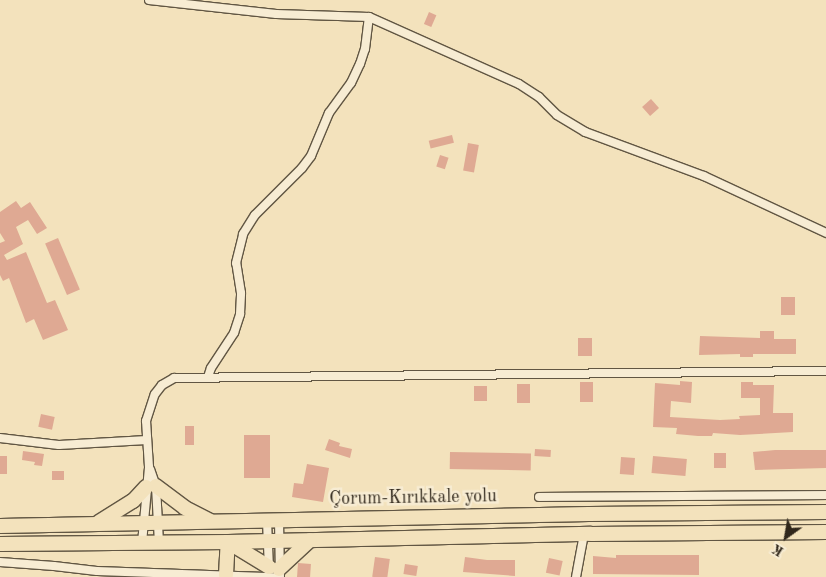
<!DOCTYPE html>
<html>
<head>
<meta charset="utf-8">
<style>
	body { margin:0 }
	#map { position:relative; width:826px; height:577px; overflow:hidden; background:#f3e2bc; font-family:"Old Standard TT",serif }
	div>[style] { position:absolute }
	.building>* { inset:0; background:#dfa993; transform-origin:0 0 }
	.roads { filter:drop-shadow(1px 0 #615643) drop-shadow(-1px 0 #615643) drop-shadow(0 1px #615643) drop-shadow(0 -1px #615643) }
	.street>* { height:8px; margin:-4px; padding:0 4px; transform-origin:4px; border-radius:4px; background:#f7ecd3 }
	.highway>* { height:14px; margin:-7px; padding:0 7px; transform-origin:7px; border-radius:7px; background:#f3e2bc }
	span { translate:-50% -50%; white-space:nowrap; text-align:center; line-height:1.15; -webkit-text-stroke:5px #f7ecd3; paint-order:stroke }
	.street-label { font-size:18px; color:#30271b }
	.north { position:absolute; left:761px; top:512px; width:50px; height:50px; -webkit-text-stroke:4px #f7ecd3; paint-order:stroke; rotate:212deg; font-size:14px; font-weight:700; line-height:20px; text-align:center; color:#30271b }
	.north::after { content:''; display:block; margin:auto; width:18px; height:22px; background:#30271b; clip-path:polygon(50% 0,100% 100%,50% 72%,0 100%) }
</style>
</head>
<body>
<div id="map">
	<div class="building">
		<i style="left:429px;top:12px;width:8px;height:13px;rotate:23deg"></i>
		<i style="left:651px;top:99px;width:12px;height:12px;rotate:48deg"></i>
		<i style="left:452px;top:135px;width:8px;height:24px;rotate:76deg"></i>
		<i style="left:468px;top:143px;width:11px;height:28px;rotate:10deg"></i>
		<i style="left:440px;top:155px;width:9px;height:12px;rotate:18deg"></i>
		<i style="clip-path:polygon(16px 201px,21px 208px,30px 202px,47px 228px,37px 234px,28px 220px,16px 227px,23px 244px,4px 255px,7px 260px,26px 252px,47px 303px,55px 300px,68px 330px,43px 340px,34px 319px,26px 323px,9px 278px,3px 281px,0 275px,0 243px,5px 241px,0 233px,0 212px)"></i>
		<i style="left:58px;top:238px;width:56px;height:14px;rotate:67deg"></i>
		<i style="left:781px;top:297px;width:14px;height:18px"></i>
		<i style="clip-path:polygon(760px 331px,774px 331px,774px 339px,796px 339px,796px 354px,753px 354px,753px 357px,740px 357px,740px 354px,699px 355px,700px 336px,760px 338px)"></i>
		<i style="left:578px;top:338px;width:14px;height:18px"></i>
		<i style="clip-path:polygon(680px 381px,692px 382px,691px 403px,671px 401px,670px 417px,720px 420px,740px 419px,739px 416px,760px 415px,760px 398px,741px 398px,741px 382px,753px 382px,753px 385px,774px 385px,773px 413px,793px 413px,793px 432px,740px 435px,713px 433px,712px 436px,698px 436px,676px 434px,677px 428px,653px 427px,655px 383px,680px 385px)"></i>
		<i style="left:580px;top:382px;width:13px;height:20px"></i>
		<i style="left:517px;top:384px;width:13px;height:19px"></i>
		<i style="left:474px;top:386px;width:13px;height:15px"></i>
		<i style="left:41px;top:414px;width:14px;height:13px;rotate:12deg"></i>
		<i style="left:185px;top:426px;width:9px;height:19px"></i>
		<i style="left:244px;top:435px;width:26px;height:43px"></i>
		<i style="clip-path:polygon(329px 439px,340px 443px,339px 446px,352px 449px,350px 458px,325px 450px)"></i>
		<i style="left:535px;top:449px;width:16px;height:7px;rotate:4deg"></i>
		<i style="clip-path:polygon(775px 450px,826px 450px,826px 468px,755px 470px,753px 452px)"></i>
		<i style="clip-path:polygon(23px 451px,44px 454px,42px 466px,34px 465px,35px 462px,22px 460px)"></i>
		<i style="left:450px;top:452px;width:81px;height:17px;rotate:1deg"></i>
		<i style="left:726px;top:453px;width:15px;height:12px;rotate:90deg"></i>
		<i style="left:0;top:456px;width:7px;height:18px"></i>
		<i style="left:653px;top:456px;width:34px;height:17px;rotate:5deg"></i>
		<i style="left:621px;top:457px;width:14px;height:17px;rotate:4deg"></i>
		<i style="clip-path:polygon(307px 464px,329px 468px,323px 502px,292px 497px,294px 483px,303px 484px)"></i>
		<i style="left:52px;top:471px;width:12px;height:9px"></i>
		<i style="clip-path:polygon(616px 555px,699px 555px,699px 575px,593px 574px,593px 556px,616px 558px)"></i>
		<i style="left:375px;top:557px;width:15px;height:20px;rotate:8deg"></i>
		<i style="clip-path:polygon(465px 557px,487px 560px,515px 560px,515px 576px,463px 572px)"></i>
		<i style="left:549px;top:558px;width:14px;height:15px;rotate:12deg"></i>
		<i style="left:298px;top:563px;width:13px;height:14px;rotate:4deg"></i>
		<i style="left:405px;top:564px;width:13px;height:10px;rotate:9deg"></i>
	</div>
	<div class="roads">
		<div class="street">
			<i style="left:149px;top:0;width:128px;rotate:6.3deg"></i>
			<i style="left:276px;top:14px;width:93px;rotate:1.8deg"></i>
			<i style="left:369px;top:17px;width:164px;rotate:24.1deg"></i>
			<i style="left:519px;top:84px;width:24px;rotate:33deg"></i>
			<i style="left:539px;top:97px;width:25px;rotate:45deg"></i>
			<i style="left:557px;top:115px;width:33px;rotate:31deg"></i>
			<i style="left:585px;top:132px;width:127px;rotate:20.3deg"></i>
			<i style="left:704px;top:176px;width:135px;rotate:25deg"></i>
			<i style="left:208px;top:377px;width:9px;rotate:-72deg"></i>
			<i style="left:211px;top:368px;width:42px;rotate:-56.7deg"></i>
			<i style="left:234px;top:333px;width:20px;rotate:-72deg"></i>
			<i style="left:240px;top:314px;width:21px;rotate:-87deg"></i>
			<i style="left:241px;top:293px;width:30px;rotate:-99deg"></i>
			<i style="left:236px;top:263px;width:30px;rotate:-76deg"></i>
			<i style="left:243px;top:234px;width:22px;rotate:-58deg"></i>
			<i style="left:255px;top:215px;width:66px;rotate:-45deg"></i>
			<i style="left:302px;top:168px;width:15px;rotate:-53deg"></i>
			<i style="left:311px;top:156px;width:47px;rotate:-67.3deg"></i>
			<i style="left:329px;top:113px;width:37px;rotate:-54deg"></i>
			<i style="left:351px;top:83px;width:21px;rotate:-65deg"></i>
			<i style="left:360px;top:64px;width:16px;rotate:-72deg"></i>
			<i style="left:365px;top:49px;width:32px;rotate:-83deg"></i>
			<i style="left:0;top:438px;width:59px;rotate:6.8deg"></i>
			<i style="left:59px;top:445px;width:88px;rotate:-3.3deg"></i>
			<i style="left:150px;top:469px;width:18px;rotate:71deg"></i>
			<i style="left:156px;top:486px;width:57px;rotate:87deg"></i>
			<i style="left:539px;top:497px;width:287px;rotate:-0.4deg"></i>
			<i style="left:279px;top:520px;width:57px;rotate:89deg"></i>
			<i style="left:267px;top:521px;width:47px;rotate:87.6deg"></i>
			<i style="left:142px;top:543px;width:76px;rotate:-84.7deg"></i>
			<i style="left:149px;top:467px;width:46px;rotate:-93.7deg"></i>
			<i style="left:146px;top:421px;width:28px;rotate:-72deg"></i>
			<i style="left:155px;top:394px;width:11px;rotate:-52deg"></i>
			<i style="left:162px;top:385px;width:14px;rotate:-30deg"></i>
			<i style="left:174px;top:378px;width:652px;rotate:-0.62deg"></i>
			<i style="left:0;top:562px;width:54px;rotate:4.2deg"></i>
			<i style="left:54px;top:566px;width:43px;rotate:6.6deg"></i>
			<i style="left:97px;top:571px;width:176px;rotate:2deg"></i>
			<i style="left:576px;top:577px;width:44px;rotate:-79.5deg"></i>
		</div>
		<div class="highway">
			<i style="left:156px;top:486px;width:36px;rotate:37deg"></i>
			<i style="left:185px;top:508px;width:28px;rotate:27deg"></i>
			<i style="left:99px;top:522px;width:40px;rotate:-32deg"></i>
			<i style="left:133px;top:501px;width:19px;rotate:-47deg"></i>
			<i style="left:0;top:526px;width:589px;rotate:-1.17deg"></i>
			<i style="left:589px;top:514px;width:237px;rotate:-0.5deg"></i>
			<i style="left:0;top:544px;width:228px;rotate:-0.5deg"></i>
			<i style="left:228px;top:542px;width:363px;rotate:-1.3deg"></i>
			<i style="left:591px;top:534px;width:235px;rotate:-0.5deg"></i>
			<i style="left:279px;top:569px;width:42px;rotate:-43.1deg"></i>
			<i style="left:226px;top:575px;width:33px;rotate:-87deg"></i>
			<i style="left:228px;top:542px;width:48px;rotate:31.4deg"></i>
		</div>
	</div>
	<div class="street-label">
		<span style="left:413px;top:498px;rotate:-1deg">Çorum-Kırıkkale yolu</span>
	</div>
	<div class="north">K</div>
</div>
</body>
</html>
